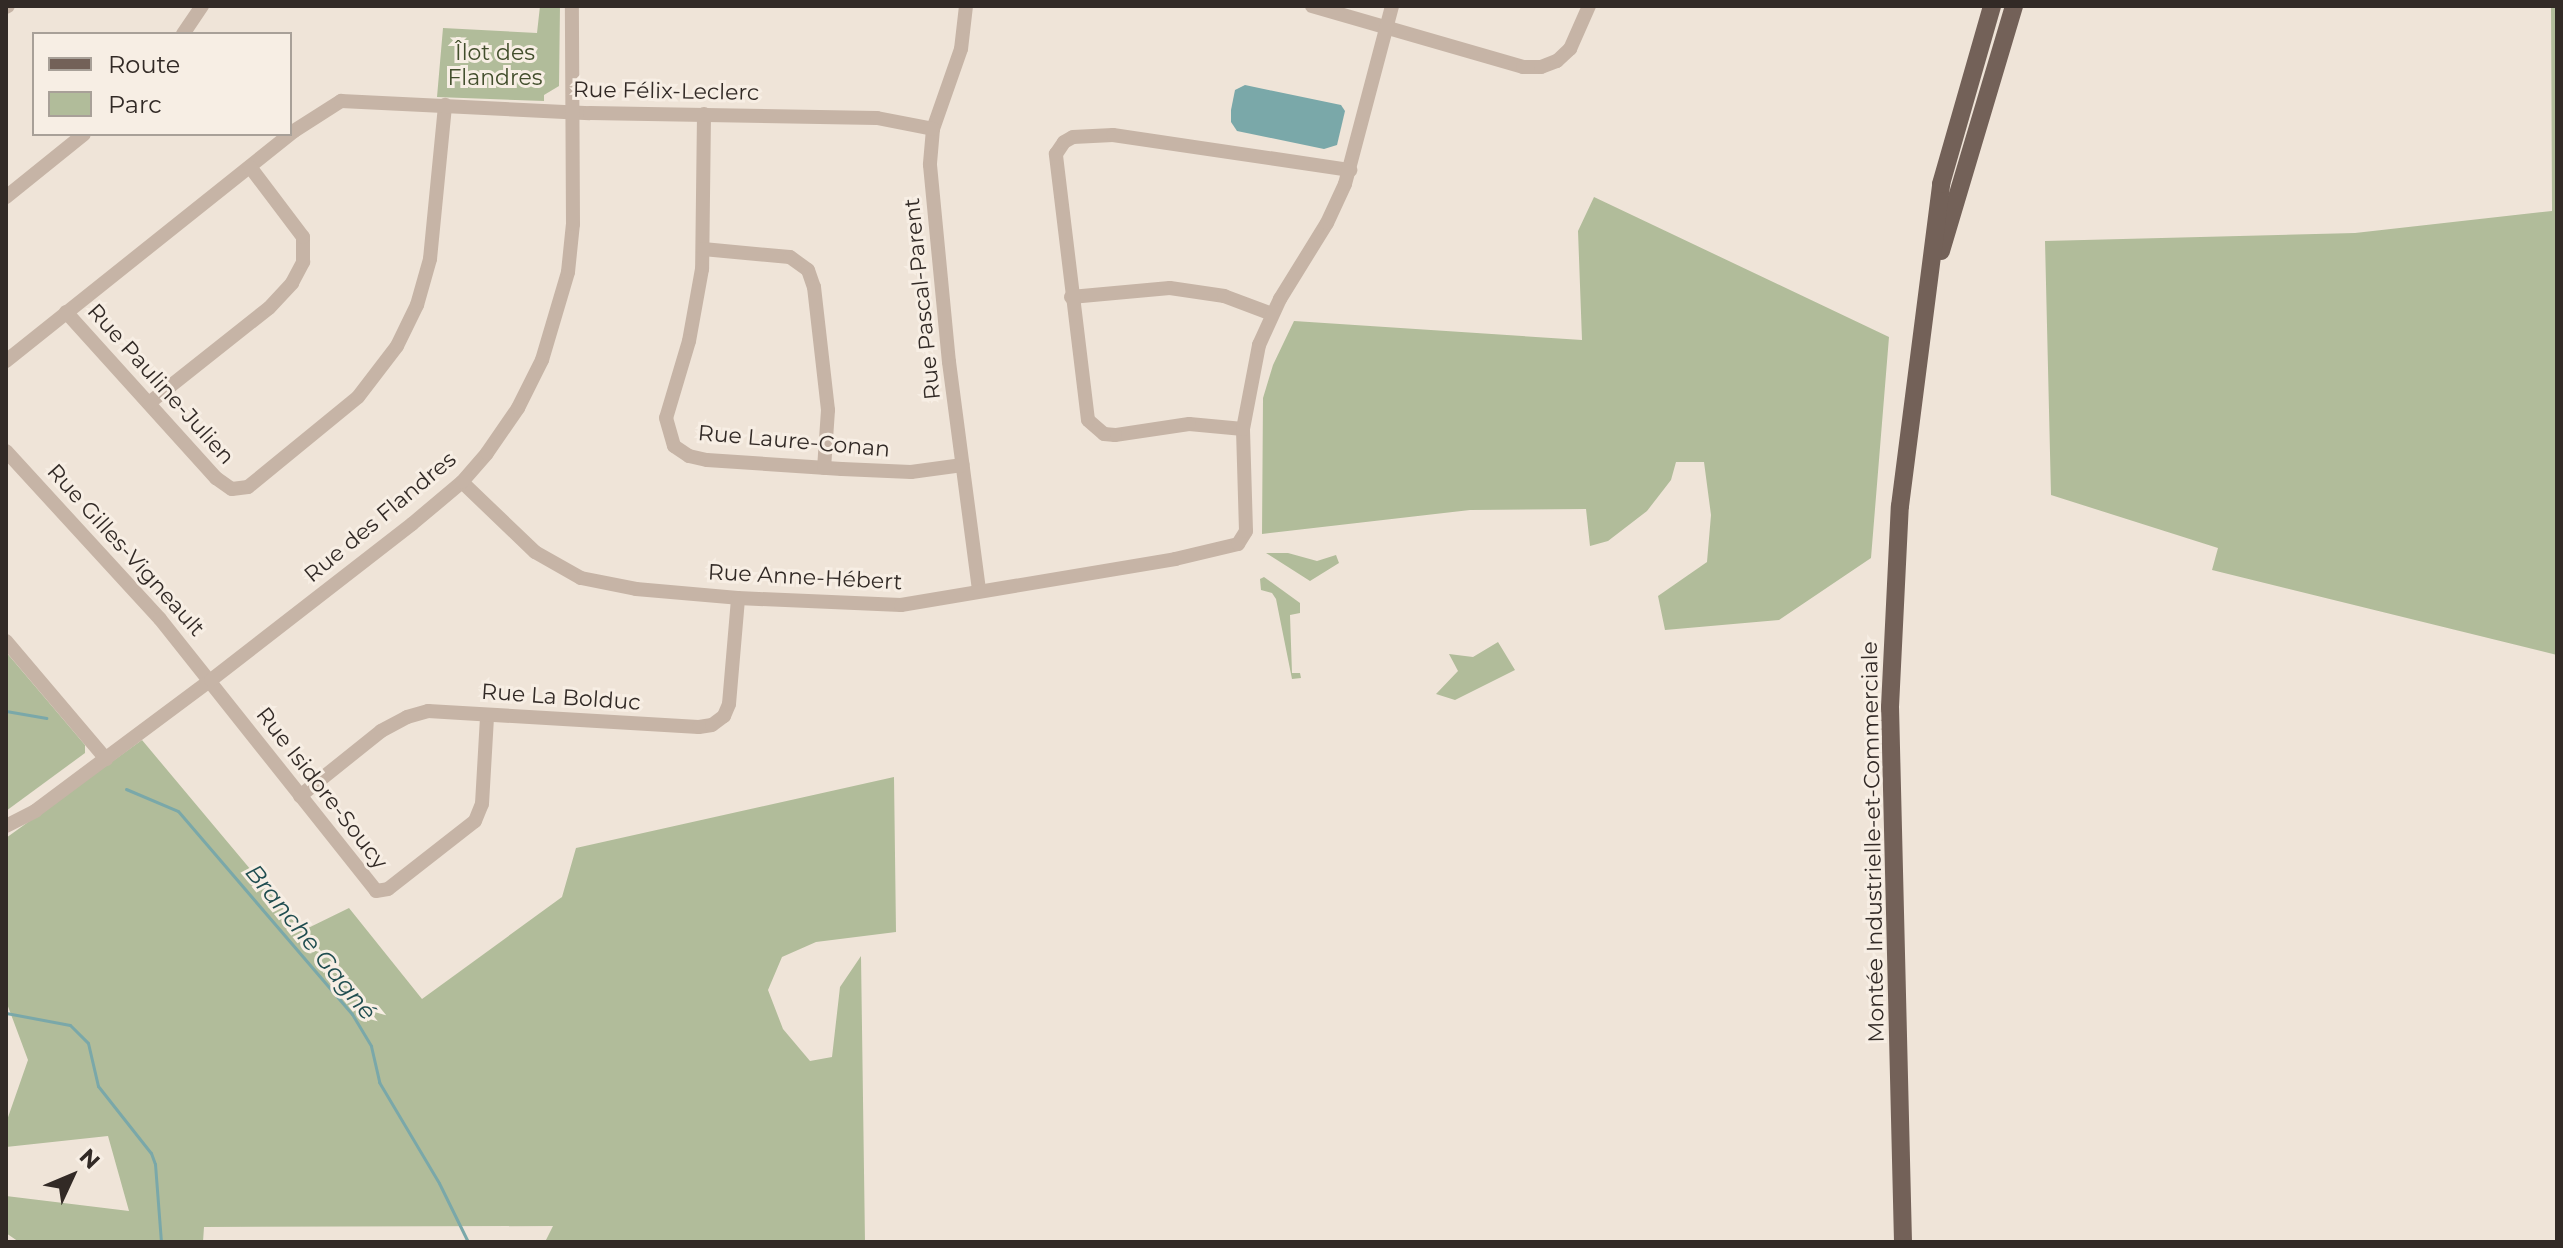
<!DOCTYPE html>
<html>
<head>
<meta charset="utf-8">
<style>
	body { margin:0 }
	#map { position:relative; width:2563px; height:1248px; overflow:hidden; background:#efe4d8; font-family:Montserrat,sans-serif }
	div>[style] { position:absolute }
	.green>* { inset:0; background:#b1bc9a }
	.water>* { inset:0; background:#7aa8a9 }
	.stream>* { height:3px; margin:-1.5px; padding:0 1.5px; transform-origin:1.5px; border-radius:1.5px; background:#7aa8a9 }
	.minor>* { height:14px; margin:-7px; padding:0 7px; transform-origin:7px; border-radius:7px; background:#c6b4a6 }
	.major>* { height:18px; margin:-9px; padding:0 9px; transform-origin:9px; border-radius:9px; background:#736158 }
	span { translate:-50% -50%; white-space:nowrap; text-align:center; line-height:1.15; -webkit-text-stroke:6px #f7eee4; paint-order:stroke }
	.park-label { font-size:22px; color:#424e2c }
	.street-label { font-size:22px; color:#322a26 }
	.water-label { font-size:24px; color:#1f4d50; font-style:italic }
	.frame { position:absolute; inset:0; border:8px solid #322a26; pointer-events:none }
	.legend { position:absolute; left:32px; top:32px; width:260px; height:104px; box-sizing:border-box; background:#f7eee4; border:2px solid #a8a098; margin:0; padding:10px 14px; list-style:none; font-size:24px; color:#322a26 }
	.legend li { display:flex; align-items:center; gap:16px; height:40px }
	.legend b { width:40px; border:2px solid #a8a098 }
	.north { position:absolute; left:32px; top:1136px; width:80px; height:80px; -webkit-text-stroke:6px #f7eee4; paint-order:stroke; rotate:46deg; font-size:22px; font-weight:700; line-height:32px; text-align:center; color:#322a26 }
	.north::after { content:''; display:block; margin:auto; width:28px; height:36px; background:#322a26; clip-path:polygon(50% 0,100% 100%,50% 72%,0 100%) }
</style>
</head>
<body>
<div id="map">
	<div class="green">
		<i style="clip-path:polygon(540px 6px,560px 6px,559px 86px,544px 95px,544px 101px,437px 97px,443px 28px,537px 33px)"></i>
		<i style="clip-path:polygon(2551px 6px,2557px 6px,2557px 655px,2212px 570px,2218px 548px,2051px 495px,2045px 241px,2355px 233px,2552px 211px)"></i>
		<i style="clip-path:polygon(1594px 197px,1889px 337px,1871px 558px,1779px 620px,1665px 630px,1658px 596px,1707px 562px,1711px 515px,1704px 462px,1676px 462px,1671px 480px,1647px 511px,1608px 541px,1590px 546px,1586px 509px,1470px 510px,1262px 534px,1263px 398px,1273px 365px,1294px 321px,1582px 340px,1578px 231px)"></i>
		<i style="clip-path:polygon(1266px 553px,1288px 553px,1317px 561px,1336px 555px,1339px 563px,1310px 581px)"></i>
		<i style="clip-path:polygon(1264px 577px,1300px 603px,1300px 613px,1290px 615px,1292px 673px,1300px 673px,1301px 678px,1292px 679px,1276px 599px,1272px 593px,1261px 590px,1260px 579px)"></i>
		<i style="clip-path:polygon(1498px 642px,1515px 670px,1455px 700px,1436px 694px,1458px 671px,1449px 654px,1473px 657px)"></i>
		<i style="clip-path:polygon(6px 652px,85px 745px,85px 753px,6px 811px)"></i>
		<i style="clip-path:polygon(142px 740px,302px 931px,349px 908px,422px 999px,562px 897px,576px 848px,894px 777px,896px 932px,816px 942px,782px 957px,768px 990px,783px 1029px,810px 1061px,832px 1057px,840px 987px,861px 956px,865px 1242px,545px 1242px,553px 1226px,204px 1227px,203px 1242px,19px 1242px,6px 1233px,6px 1196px,129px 1211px,108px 1136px,6px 1147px,6px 1123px,28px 1060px,6px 1001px,6px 838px)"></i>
	</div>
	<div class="water">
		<i style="clip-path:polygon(1245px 85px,1341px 105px,1345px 111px,1337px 145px,1324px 149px,1237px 131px,1231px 122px,1231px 110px,1235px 90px)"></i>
	</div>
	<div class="stream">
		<i style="left:6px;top:711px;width:41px;rotate:9.9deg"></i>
		<i style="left:126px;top:789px;width:56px;rotate:22.9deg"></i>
		<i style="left:178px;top:811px;width:267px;rotate:49.4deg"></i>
		<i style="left:352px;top:1014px;width:37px;rotate:59deg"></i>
		<i style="left:371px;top:1046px;width:37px;rotate:77deg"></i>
		<i style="left:379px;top:1082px;width:117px;rotate:59.3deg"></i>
		<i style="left:439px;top:1183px;width:66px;rotate:63.8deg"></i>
		<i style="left:6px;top:1013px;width:65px;rotate:10.6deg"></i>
		<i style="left:70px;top:1025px;width:25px;rotate:45deg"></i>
		<i style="left:88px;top:1043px;width:44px;rotate:76.9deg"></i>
		<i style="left:98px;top:1086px;width:85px;rotate:51.7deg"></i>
		<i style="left:151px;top:1153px;width:12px;rotate:70deg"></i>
		<i style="left:155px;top:1164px;width:78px;rotate:85.6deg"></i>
	</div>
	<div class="minor">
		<i style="left:966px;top:6px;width:43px;rotate:96.6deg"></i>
		<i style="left:961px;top:49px;width:85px;rotate:109.3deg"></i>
		<i style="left:933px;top:129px;width:36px;rotate:95deg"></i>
		<i style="left:930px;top:165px;width:198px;rotate:84.5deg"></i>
		<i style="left:949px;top:362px;width:231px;rotate:82.5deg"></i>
		<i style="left:1312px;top:6px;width:220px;rotate:16.1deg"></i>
		<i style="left:1523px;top:67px;width:18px"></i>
		<i style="left:1541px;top:67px;width:17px;rotate:-21deg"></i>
		<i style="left:1557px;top:61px;width:18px;rotate:-43deg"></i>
		<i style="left:1570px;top:49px;width:47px;rotate:-66.2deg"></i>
		<i style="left:6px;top:7px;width:2px;rotate:-27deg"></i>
		<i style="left:183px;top:34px;width:34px;rotate:-56deg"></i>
		<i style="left:704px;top:114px;width:155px;rotate:90.7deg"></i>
		<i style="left:702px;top:269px;width:73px;rotate:100.2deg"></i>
		<i style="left:689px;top:341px;width:80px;rotate:106.6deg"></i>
		<i style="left:666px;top:418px;width:29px;rotate:74deg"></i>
		<i style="left:674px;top:446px;width:18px;rotate:34deg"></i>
		<i style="left:689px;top:456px;width:18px;rotate:13deg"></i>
		<i style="left:707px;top:460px;width:135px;rotate:3.8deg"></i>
		<i style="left:842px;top:469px;width:69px;rotate:2.5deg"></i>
		<i style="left:911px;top:472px;width:52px;rotate:-7.7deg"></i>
		<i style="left:6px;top:197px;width:100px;rotate:-38.9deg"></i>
		<i style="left:703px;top:249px;width:87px;rotate:5.3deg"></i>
		<i style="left:790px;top:257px;width:22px;rotate:36deg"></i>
		<i style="left:808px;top:270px;width:18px;rotate:71deg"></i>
		<i style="left:814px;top:287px;width:124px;rotate:83.5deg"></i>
		<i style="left:828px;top:410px;width:58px;rotate:93.9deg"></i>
		<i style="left:1071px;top:297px;width:99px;rotate:-5.2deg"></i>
		<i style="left:1170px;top:288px;width:55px;rotate:8.4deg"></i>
		<i style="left:1224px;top:296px;width:51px;rotate:20.6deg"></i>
		<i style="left:66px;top:312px;width:224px;rotate:47.9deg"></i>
		<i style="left:216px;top:478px;width:19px;rotate:35deg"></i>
		<i style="left:232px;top:489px;width:16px;rotate:-7deg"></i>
		<i style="left:248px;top:487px;width:142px;rotate:-39.3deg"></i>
		<i style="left:358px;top:397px;width:64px;rotate:-52.6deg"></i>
		<i style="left:397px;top:346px;width:46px;rotate:-64deg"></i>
		<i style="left:417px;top:305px;width:48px;rotate:-74.2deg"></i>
		<i style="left:430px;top:259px;width:155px;rotate:-84.4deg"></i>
		<i style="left:6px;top:361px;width:369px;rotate:-38.6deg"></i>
		<i style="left:294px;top:131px;width:56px;rotate:-32.6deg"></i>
		<i style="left:341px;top:101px;width:249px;rotate:2.8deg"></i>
		<i style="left:590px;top:113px;width:287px;rotate:1deg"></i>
		<i style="left:877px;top:118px;width:57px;rotate:11.1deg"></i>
		<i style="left:149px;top:403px;width:153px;rotate:-38.4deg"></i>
		<i style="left:269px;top:308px;width:34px;rotate:-47deg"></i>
		<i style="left:292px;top:283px;width:24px;rotate:-62deg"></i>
		<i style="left:303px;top:262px;width:25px;rotate:-90deg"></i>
		<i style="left:303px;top:237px;width:88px;rotate:-127.1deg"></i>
		<i style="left:1243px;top:429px;width:54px;rotate:-174.7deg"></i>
		<i style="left:1189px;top:424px;width:75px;rotate:171.5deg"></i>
		<i style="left:1115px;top:435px;width:11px;rotate:-175deg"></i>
		<i style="left:1104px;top:434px;width:21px;rotate:-139deg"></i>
		<i style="left:1088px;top:420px;width:268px;rotate:-96.9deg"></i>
		<i style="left:1056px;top:154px;width:14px;rotate:-56deg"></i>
		<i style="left:1064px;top:142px;width:10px;rotate:-29deg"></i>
		<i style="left:1073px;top:137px;width:40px;rotate:-2.9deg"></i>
		<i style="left:1113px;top:135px;width:240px;rotate:8.4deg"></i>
		<i style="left:6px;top:451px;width:228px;rotate:47.5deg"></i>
		<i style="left:160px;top:619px;width:347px;rotate:51.5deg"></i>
		<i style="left:376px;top:891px;width:12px;rotate:-9deg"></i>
		<i style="left:388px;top:889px;width:110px;rotate:-38deg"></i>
		<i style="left:475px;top:821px;width:18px;rotate:-68deg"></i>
		<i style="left:482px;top:804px;width:88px;rotate:-86.7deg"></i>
		<i style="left:462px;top:482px;width:101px;rotate:43.8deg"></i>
		<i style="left:535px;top:552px;width:53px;rotate:29.5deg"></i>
		<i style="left:581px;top:578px;width:56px;rotate:11.3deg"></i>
		<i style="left:636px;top:589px;width:102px;rotate:5deg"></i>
		<i style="left:738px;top:598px;width:163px;rotate:2.5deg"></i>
		<i style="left:901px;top:605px;width:278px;rotate:-9.5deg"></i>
		<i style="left:1175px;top:559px;width:65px;rotate:-13.4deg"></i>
		<i style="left:1238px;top:544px;width:15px;rotate:-58deg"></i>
		<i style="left:1246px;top:531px;width:102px;rotate:-91.7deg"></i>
		<i style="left:1243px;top:429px;width:86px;rotate:-79.2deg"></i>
		<i style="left:1259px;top:345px;width:51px;rotate:-65.5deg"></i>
		<i style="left:1280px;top:299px;width:89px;rotate:-58.3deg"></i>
		<i style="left:1327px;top:223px;width:43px;rotate:-65.2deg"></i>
		<i style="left:1345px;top:184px;width:184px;rotate:-75.2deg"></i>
		<i style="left:6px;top:641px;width:155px;rotate:49.7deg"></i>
		<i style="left:300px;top:796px;width:104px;rotate:-38.7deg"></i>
		<i style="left:381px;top:731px;width:30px;rotate:-28deg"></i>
		<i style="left:407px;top:717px;width:22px;rotate:-16deg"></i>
		<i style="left:428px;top:711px;width:271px;rotate:3.4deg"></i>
		<i style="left:699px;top:727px;width:13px;rotate:-9deg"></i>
		<i style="left:712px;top:725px;width:15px;rotate:-37deg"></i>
		<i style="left:724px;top:716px;width:13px;rotate:-67deg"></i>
		<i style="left:729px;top:704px;width:106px;rotate:-85.1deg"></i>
		<i style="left:6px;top:826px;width:33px;rotate:-27deg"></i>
		<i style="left:35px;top:811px;width:219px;rotate:-36.7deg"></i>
		<i style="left:211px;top:680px;width:254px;rotate:-37.8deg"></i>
		<i style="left:412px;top:524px;width:65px;rotate:-40deg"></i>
		<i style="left:462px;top:482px;width:38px;rotate:-49deg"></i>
		<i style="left:487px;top:453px;width:55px;rotate:-55.4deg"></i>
		<i style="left:518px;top:408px;width:54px;rotate:-63.4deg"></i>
		<i style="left:542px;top:360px;width:92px;rotate:-73.5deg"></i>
		<i style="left:568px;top:272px;width:48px;rotate:-84.1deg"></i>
		<i style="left:573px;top:224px;width:218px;rotate:-90.3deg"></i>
	</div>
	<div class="major">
		<i style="left:1941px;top:251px;width:256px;rotate:-73.4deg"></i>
		<i style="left:1903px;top:1242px;width:535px;rotate:-91.39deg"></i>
		<i style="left:1890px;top:707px;width:201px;rotate:-87.2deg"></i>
		<i style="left:1900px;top:506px;width:325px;rotate:-82.7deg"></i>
		<i style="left:1941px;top:184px;width:185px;rotate:-74deg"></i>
	</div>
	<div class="park-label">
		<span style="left:495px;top:65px">Îlot des<br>Flandres</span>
	</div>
	<div class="street-label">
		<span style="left:666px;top:91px;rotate:1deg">Rue Félix-Leclerc</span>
		<span style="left:922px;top:299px;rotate:-96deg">Rue Pascal-Parent</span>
		<span style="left:161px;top:384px;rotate:48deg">Rue Pauline-Julien</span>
		<span style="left:794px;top:441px;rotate:5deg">Rue Laure-Conan</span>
		<span style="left:380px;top:517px;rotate:-40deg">Rue des Flandres</span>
		<span style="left:126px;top:550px;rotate:48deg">Rue Gilles-Vigneault</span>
		<span style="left:805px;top:577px;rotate:3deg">Rue Anne-Hébert</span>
		<span style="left:561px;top:697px;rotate:4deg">Rue La Bolduc</span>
		<span style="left:322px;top:788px;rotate:52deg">Rue Isidore-Soucy</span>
		<span style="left:1873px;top:842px;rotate:-91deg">Montée Industrielle-et-Commerciale</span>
	</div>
	<div class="water-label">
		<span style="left:311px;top:942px;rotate:51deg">Branche Gagné</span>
	</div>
	<div class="frame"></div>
	<ul class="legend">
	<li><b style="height:10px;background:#736158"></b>Route</li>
	<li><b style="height:22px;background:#b1bc9a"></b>Parc</li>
	</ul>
	<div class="north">N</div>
</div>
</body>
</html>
